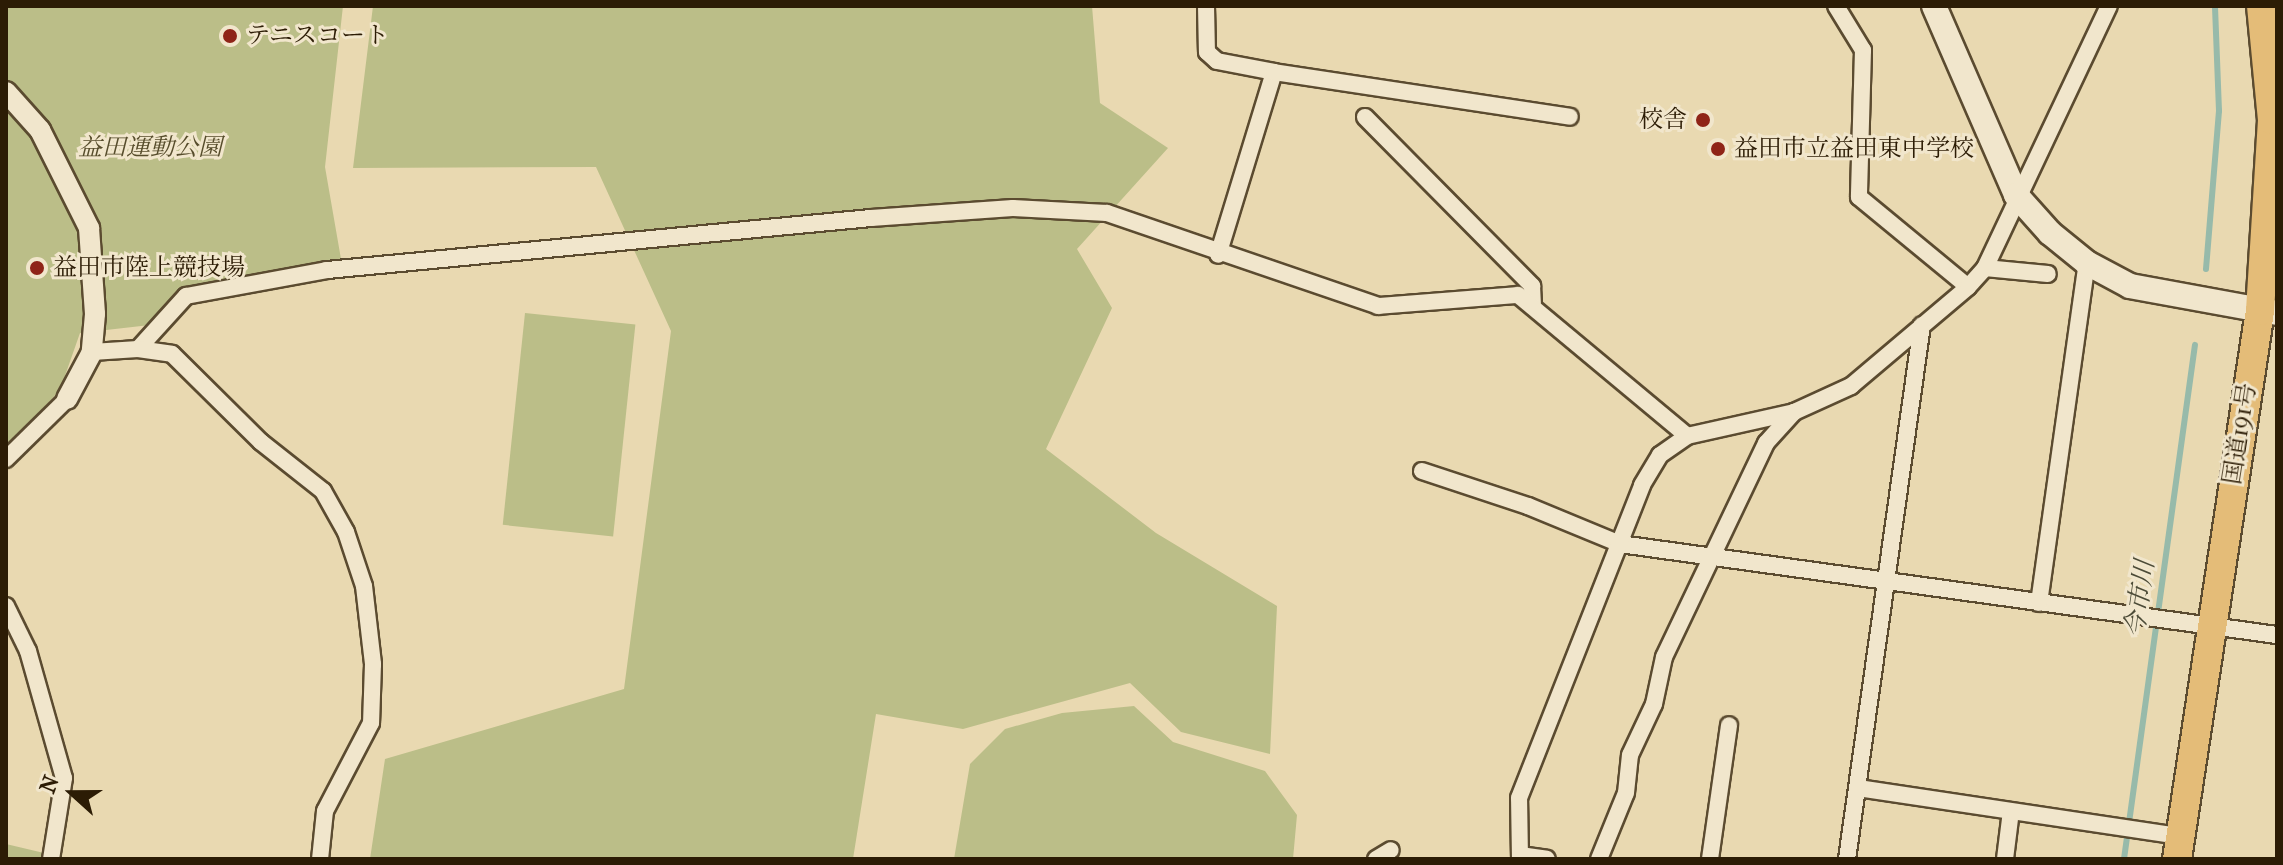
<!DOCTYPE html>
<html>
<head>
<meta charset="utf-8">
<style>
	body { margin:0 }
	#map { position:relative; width:2283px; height:865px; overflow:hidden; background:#e9d9b1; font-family:"IM FELL French Canon","Noto Serif JP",serif }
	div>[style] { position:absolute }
	.green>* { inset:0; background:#bbbe88; transform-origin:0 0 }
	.stream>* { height:6px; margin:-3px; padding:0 3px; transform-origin:3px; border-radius:3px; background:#97baaa }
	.roads { filter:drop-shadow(2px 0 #5b4b30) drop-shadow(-2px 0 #5b4b30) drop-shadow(0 2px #5b4b30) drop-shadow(0 -2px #5b4b30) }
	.minor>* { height:16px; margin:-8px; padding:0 8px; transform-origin:8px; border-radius:8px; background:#f1e6cc }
	.tertiary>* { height:20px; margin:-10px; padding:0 10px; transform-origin:10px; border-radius:10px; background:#f1e6cc }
	.secondary>* { height:24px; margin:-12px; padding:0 12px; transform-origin:12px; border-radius:12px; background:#f1e6cc }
	.trunk>* { height:28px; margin:-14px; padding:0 14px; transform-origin:14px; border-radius:14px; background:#e4bc78 }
	.dots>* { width:22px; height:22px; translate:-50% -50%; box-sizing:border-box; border:4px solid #f1e6cc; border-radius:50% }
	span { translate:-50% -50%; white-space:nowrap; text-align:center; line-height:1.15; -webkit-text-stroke:6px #f1e6cc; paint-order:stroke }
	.poi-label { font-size:24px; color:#2c1c05 }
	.left { translate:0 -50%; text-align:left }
	.right { translate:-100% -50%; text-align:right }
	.park-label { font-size:24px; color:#574d2c; font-style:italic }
	.street-label { font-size:24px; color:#2c1c05 }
	.water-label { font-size:26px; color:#4c4b37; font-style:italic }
	.frame { position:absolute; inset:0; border:8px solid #2c1c05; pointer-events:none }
	.north { position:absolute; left:32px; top:753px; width:80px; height:80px; -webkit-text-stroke:6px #f1e6cc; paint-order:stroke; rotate:291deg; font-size:22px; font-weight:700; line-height:32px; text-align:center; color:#2c1c05 }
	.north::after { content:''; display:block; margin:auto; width:28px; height:36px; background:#2c1c05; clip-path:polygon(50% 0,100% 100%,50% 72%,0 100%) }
</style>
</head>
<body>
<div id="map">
	<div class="green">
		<i style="clip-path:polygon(6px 6px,343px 6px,325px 167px,341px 259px,186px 286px,150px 325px,80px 333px,60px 390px,6px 448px)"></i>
		<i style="clip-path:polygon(373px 6px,1092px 6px,1100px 103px,1168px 148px,1077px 249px,1112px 308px,1046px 449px,1156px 533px,1277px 606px,1270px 754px,1181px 732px,1130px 683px,963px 729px,876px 714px,853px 859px,370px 859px,385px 759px,624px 689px,671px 331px,596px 167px,353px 168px)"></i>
		<i style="left:525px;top:313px;width:111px;height:213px;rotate:6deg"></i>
		<i style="clip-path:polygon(1134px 706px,1173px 742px,1265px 771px,1297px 815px,1293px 859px,954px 859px,970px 764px,1005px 729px,1062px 713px)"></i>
		<i style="clip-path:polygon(6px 844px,44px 853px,42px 859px,6px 859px)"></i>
	</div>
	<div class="stream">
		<i style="left:2206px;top:269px;width:159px;rotate:-85.3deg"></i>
		<i style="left:2219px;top:111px;width:105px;rotate:-92.2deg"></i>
		<i style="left:2124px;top:859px;width:519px;rotate:-82.14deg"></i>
	</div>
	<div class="roads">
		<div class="minor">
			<i style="left:1206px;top:6px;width:46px;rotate:88.8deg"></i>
			<i style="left:1207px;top:52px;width:13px;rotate:42deg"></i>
			<i style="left:1217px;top:61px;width:58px;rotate:10.9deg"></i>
			<i style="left:1274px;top:72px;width:191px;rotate:107deg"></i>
			<i style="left:1836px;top:6px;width:52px;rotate:58.5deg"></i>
			<i style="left:1863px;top:50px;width:147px;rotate:91.6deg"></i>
			<i style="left:1859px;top:197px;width:141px;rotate:39.5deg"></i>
			<i style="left:1274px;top:72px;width:299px;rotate:8.6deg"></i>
			<i style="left:1365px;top:117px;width:238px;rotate:45.3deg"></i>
			<i style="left:1532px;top:286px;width:17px;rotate:87deg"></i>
			<i style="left:1985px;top:268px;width:63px;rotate:5.4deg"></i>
			<i style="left:138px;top:349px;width:72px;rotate:-47.8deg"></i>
			<i style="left:186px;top:296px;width:143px;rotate:-10.4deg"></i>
			<i style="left:327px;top:270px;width:546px;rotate:-5.46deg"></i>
			<i style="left:871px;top:218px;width:142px;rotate:-4deg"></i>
			<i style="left:1013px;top:208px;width:94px;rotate:3deg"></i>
			<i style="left:1107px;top:213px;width:287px;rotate:18.9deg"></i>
			<i style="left:1378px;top:306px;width:140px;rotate:-4.5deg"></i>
			<i style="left:1518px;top:295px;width:220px;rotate:39.8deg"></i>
			<i style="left:92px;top:352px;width:46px;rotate:-3.7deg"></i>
			<i style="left:138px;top:349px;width:34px;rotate:8deg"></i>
			<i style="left:172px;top:354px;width:125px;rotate:44.7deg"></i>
			<i style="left:261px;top:442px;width:79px;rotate:38.3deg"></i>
			<i style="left:323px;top:491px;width:47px;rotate:60.7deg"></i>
			<i style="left:346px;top:532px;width:57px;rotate:71.6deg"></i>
			<i style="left:364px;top:586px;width:79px;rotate:83.4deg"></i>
			<i style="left:373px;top:664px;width:59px;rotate:91.9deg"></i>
			<i style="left:371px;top:723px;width:99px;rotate:117.6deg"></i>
			<i style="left:325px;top:811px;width:48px;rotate:95.9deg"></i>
			<i style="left:6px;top:459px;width:86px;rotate:-44.5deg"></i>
			<i style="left:1422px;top:471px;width:112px;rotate:18.3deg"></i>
			<i style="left:1528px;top:506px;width:100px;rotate:22.4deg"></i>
			<i style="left:1620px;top:544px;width:663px;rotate:7.89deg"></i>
			<i style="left:2039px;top:603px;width:343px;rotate:-82deg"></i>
			<i style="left:6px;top:606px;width:50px;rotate:63.9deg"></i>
			<i style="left:28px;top:651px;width:132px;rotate:74.2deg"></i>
			<i style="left:64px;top:778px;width:82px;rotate:99.1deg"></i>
			<i style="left:1858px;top:788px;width:327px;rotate:8.5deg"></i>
			<i style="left:1520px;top:855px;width:27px;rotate:8deg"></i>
			<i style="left:1376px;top:859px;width:17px;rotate:-31deg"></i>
			<i style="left:1520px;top:859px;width:61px;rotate:-90.9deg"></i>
			<i style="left:1519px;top:798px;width:336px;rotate:-68.5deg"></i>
			<i style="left:1642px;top:485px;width:35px;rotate:-59deg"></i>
			<i style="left:1660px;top:455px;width:33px;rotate:-35deg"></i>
			<i style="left:1687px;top:436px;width:110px;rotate:-12.6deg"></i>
			<i style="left:1794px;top:412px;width:63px;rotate:-24.5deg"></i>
			<i style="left:1851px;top:386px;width:153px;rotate:-40.2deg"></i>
			<i style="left:1968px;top:287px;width:25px;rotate:-48deg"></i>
			<i style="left:1985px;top:268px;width:290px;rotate:-64.7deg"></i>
			<i style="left:1599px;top:859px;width:71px;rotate:-67.8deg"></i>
			<i style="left:1626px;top:793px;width:38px;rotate:-84deg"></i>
			<i style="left:1630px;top:755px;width:56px;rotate:-64.8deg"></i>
			<i style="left:1654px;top:704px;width:48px;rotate:-78deg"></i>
			<i style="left:1664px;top:657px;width:237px;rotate:-64.5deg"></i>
			<i style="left:1766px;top:443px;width:42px;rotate:-47.9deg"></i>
			<i style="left:1710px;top:859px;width:135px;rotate:-81.9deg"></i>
			<i style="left:1847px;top:859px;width:539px;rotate:-82.01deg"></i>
			<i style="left:2005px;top:859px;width:48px;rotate:-82.9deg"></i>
		</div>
		<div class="tertiary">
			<i style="left:6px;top:92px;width:51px;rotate:48.2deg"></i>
			<i style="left:40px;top:130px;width:110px;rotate:63.4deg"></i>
			<i style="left:89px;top:228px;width:86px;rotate:86deg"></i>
			<i style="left:95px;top:314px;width:38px;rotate:95deg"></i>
			<i style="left:92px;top:352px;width:53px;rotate:118deg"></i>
		</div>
		<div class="secondary">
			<i style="left:1934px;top:6px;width:206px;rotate:66.5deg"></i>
			<i style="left:2016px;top:195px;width:51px;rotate:48.2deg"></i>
			<i style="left:2050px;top:233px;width:48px;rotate:39deg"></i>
			<i style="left:2087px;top:263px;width:49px;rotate:28.1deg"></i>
			<i style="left:2130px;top:286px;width:149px;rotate:10.4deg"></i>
		</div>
		<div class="trunk">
			<i style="left:2177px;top:859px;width:554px;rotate:-81.39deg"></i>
			<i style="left:2260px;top:311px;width:191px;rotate:-86.4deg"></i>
			<i style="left:2272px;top:120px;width:115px;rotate:-95.5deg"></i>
		</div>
	</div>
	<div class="dots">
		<i style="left:230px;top:36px;background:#8f2418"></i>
		<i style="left:1703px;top:120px;background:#8f2418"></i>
		<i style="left:1718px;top:149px;background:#8f2418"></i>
		<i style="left:37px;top:268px;background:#8f2418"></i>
	</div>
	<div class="poi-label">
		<span class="left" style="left:246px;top:36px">テニスコート</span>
		<span class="right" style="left:1687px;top:120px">校舎</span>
		<span class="left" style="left:1734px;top:149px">益田市立益田東中学校</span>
		<span class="left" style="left:53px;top:268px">益田市陸上競技場</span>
	</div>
	<div class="park-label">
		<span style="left:150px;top:148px">益田運動公園</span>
	</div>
	<div class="street-label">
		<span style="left:2240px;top:434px;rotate:-81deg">国道191号</span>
	</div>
	<div class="water-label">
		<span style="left:2140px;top:599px;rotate:-82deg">今市川</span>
	</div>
	<div class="frame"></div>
	<div class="north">N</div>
</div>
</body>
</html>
